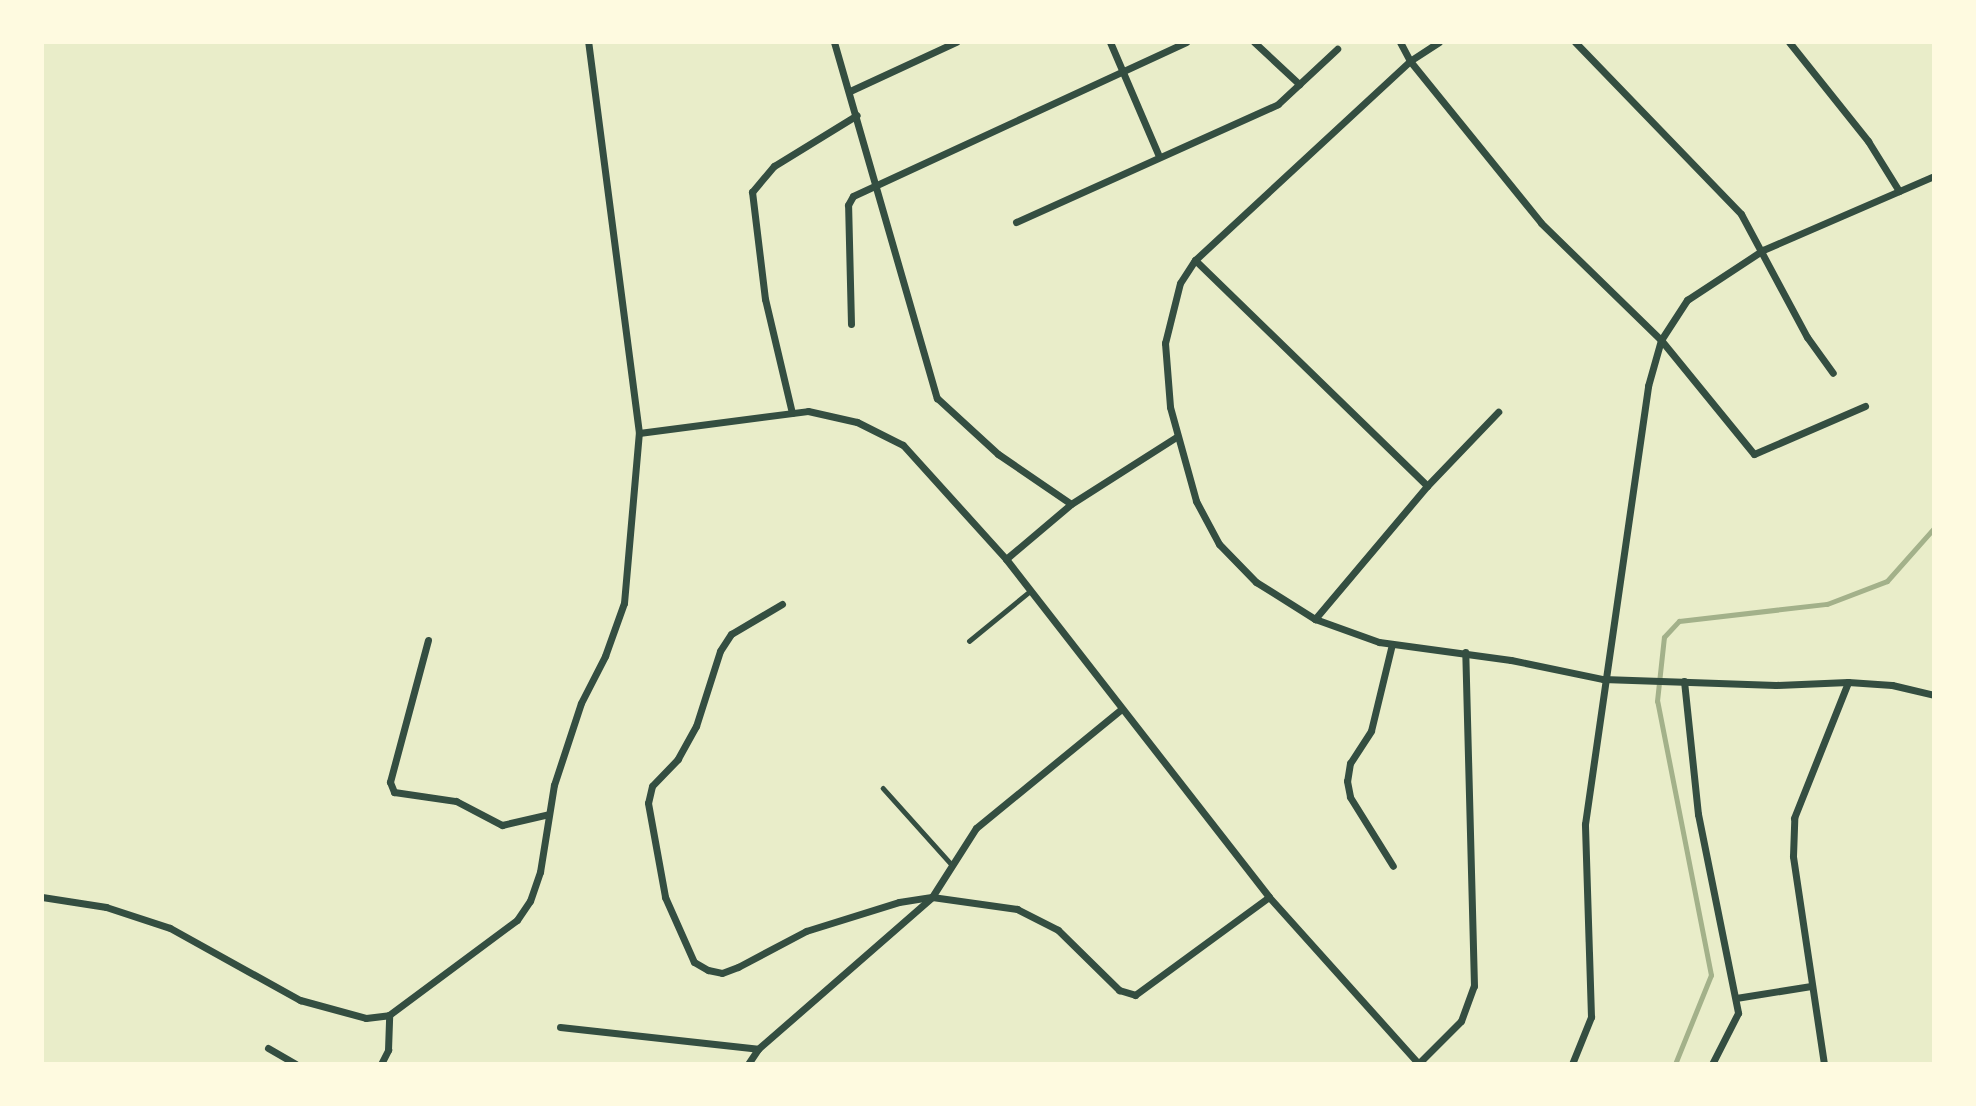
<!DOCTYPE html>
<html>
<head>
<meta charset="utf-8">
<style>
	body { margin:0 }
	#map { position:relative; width:1976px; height:1106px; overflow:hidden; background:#e9edc9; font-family:"Roboto Condensed",sans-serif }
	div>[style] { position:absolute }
	.stream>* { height:5px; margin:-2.5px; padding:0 2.5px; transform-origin:2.5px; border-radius:2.5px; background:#a3b18a }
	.service>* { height:4.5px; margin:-2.25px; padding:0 2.25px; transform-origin:2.25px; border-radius:2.25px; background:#344e41 }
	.minor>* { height:7px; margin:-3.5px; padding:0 3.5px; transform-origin:3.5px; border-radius:3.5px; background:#344e41 }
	span { translate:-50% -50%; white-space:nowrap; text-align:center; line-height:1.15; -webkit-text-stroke:5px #fefae0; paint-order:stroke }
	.frame { position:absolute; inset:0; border:44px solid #fefae0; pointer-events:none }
</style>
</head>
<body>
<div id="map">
	<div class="stream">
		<i style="left:1675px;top:1064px;width:96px;rotate:-68deg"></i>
		<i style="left:1711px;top:975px;width:279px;rotate:-101.1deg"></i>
		<i style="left:1657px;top:701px;width:64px;rotate:-83.8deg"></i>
		<i style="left:1664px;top:637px;width:22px;rotate:-47deg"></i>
		<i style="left:1679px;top:621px;width:149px;rotate:-6.6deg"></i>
		<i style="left:1827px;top:604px;width:64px;rotate:-21deg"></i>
		<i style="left:1887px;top:581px;width:71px;rotate:-48.4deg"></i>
	</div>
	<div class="service">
		<i style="left:969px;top:641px;width:79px;rotate:-39.3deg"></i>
		<i style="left:883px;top:788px;width:103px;rotate:48.1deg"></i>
	</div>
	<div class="minor">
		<i style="left:834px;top:42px;width:371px;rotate:73.9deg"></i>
		<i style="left:937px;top:398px;width:83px;rotate:42.6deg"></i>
		<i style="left:998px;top:454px;width:88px;rotate:34.4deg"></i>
		<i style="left:1071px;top:504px;width:125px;rotate:-32.5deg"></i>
		<i style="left:1110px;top:42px;width:122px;rotate:66.8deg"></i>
		<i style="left:1254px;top:42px;width:62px;rotate:43deg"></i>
		<i style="left:1400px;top:42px;width:21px;rotate:62deg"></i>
		<i style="left:1410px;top:61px;width:208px;rotate:51deg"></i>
		<i style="left:1541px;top:223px;width:168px;rotate:44.3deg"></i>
		<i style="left:1661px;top:340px;width:48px;rotate:-57deg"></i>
		<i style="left:1687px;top:300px;width:91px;rotate:-33.3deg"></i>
		<i style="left:1763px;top:250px;width:186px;rotate:-23.4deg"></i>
		<i style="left:1439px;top:42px;width:35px;rotate:147deg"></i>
		<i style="left:1410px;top:61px;width:293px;rotate:137.2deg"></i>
		<i style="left:1195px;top:260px;width:27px;rotate:123deg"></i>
		<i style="left:1180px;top:283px;width:62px;rotate:104deg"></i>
		<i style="left:1165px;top:343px;width:64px;rotate:85.5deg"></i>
		<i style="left:1170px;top:407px;width:98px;rotate:74.5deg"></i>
		<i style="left:1196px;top:501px;width:49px;rotate:61.9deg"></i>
		<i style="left:1219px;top:544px;width:53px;rotate:45.8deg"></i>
		<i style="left:1256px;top:582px;width:70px;rotate:32.1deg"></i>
		<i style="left:1315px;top:619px;width:68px;rotate:19.8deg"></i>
		<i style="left:1379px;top:642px;width:133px;rotate:7.8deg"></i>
		<i style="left:1511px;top:660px;width:94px;rotate:11.7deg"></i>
		<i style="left:1603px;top:679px;width:173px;rotate:2deg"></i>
		<i style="left:1776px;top:685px;width:72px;rotate:-2.4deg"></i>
		<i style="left:1848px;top:682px;width:44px;rotate:3.9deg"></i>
		<i style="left:1892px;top:685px;width:43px;rotate:13.4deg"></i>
		<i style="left:1575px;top:42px;width:239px;rotate:46deg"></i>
		<i style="left:1741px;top:214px;width:140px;rotate:61.8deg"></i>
		<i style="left:1807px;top:337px;width:44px;rotate:54.2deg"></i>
		<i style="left:1789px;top:42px;width:127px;rotate:51.4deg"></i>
		<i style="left:1868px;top:141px;width:59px;rotate:58.2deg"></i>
		<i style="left:850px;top:91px;width:117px;rotate:-24.8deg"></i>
		<i style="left:1016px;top:222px;width:287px;rotate:-24.2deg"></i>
		<i style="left:1278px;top:104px;width:81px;rotate:-43deg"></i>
		<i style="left:1195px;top:260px;width:324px;rotate:44.2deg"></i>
		<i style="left:1427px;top:486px;width:174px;rotate:130.1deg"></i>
		<i style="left:851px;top:324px;width:119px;rotate:-91.4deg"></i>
		<i style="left:848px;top:205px;width:10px;rotate:-61deg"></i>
		<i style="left:853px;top:196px;width:367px;rotate:-24.8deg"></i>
		<i style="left:1661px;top:340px;width:147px;rotate:50.8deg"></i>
		<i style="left:1754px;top:454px;width:121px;rotate:-23.4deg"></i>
		<i style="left:792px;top:413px;width:117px;rotate:-103.3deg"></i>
		<i style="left:765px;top:299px;width:108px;rotate:-96.9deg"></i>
		<i style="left:752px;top:192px;width:34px;rotate:-50deg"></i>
		<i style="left:774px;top:166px;width:97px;rotate:-31.6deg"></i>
		<i style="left:639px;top:433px;width:170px;rotate:-7.4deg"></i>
		<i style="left:808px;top:411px;width:50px;rotate:12.7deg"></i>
		<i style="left:857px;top:422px;width:51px;rotate:26.6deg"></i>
		<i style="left:903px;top:445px;width:154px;rotate:47.9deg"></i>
		<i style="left:1006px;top:559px;width:428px;rotate:52.1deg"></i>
		<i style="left:1269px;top:897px;width:224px;rotate:48.1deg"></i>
		<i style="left:1427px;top:486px;width:103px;rotate:-46.2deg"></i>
		<i style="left:1006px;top:559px;width:85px;rotate:-40.2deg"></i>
		<i style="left:782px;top:604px;width:59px;rotate:149.5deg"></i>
		<i style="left:731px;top:634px;width:20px;rotate:123deg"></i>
		<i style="left:720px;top:651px;width:79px;rotate:107.7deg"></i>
		<i style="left:696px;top:726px;width:38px;rotate:119deg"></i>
		<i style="left:678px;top:759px;width:37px;rotate:134deg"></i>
		<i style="left:652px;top:786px;width:17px;rotate:103deg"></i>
		<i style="left:648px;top:803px;width:96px;rotate:79.7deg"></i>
		<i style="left:665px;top:897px;width:71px;rotate:66deg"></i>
		<i style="left:694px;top:962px;width:16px;rotate:30deg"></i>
		<i style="left:708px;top:970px;width:14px;rotate:12deg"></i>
		<i style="left:722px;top:973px;width:17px;rotate:-21deg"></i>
		<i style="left:738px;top:967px;width:77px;rotate:-27.9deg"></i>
		<i style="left:806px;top:931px;width:97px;rotate:-17.3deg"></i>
		<i style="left:899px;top:902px;width:33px;rotate:-9deg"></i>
		<i style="left:932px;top:897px;width:86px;rotate:8deg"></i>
		<i style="left:1017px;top:909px;width:46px;rotate:27.1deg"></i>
		<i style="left:1058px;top:930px;width:86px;rotate:44.5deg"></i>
		<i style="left:1119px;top:990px;width:17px;rotate:17deg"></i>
		<i style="left:1135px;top:995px;width:166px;rotate:-36.2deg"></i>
		<i style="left:428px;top:640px;width:147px;rotate:105deg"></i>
		<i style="left:390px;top:782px;width:11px;rotate:68deg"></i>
		<i style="left:394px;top:792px;width:63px;rotate:8.3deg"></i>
		<i style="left:456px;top:801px;width:52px;rotate:27.6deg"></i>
		<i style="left:502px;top:825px;width:48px;rotate:-13.2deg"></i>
		<i style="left:1392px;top:644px;width:89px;rotate:103.6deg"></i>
		<i style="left:1371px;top:731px;width:38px;rotate:123deg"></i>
		<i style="left:1350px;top:763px;width:18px;rotate:99deg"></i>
		<i style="left:1347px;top:781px;width:16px;rotate:79deg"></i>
		<i style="left:1350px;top:797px;width:81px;rotate:58.1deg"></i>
		<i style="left:1684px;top:681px;width:134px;rotate:84deg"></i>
		<i style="left:1698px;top:814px;width:203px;rotate:78.6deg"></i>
		<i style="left:1738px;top:1013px;width:57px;rotate:117deg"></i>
		<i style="left:42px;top:897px;width:65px;rotate:8.9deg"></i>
		<i style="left:106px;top:907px;width:67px;rotate:18.2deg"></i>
		<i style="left:170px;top:928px;width:149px;rotate:29deg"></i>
		<i style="left:300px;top:1000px;width:68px;rotate:15.3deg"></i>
		<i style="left:366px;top:1018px;width:23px;rotate:-7deg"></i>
		<i style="left:389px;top:1015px;width:159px;rotate:-36.6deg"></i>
		<i style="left:517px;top:920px;width:23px;rotate:-56deg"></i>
		<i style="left:530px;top:901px;width:31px;rotate:-71deg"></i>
		<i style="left:540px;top:872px;width:88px;rotate:-80.9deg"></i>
		<i style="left:554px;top:785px;width:86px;rotate:-71.8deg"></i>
		<i style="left:581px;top:703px;width:53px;rotate:-62.9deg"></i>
		<i style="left:605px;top:656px;width:56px;rotate:-70.3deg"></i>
		<i style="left:624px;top:603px;width:171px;rotate:-85deg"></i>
		<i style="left:639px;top:433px;width:394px;rotate:-97.4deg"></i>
		<i style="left:1736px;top:998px;width:76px;rotate:-9.1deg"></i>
		<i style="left:560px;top:1027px;width:199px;rotate:6.3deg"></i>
		<i style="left:268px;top:1048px;width:32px;rotate:30deg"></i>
		<i style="left:1419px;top:1063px;width:59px;rotate:-45deg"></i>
		<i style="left:1461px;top:1021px;width:37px;rotate:-70deg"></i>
		<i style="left:1474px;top:986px;width:334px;rotate:-91.5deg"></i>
		<i style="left:381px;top:1064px;width:16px;rotate:-63deg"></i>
		<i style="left:388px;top:1050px;width:35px;rotate:-88deg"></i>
		<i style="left:748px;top:1064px;width:18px;rotate:-56deg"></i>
		<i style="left:758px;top:1049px;width:231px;rotate:-41.1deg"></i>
		<i style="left:932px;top:897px;width:82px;rotate:-57.5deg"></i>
		<i style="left:976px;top:828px;width:186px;rotate:-39.3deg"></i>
		<i style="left:1572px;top:1064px;width:51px;rotate:-68deg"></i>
		<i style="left:1591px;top:1017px;width:193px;rotate:-91.8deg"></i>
		<i style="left:1585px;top:824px;width:443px;rotate:-81.8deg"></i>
		<i style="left:1648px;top:386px;width:48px;rotate:-74.2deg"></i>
		<i style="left:1824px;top:1064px;width:210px;rotate:-98.5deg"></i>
		<i style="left:1793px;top:856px;width:38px;rotate:-88deg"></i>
		<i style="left:1794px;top:818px;width:146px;rotate:-68.3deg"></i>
	</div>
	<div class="frame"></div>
</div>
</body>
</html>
